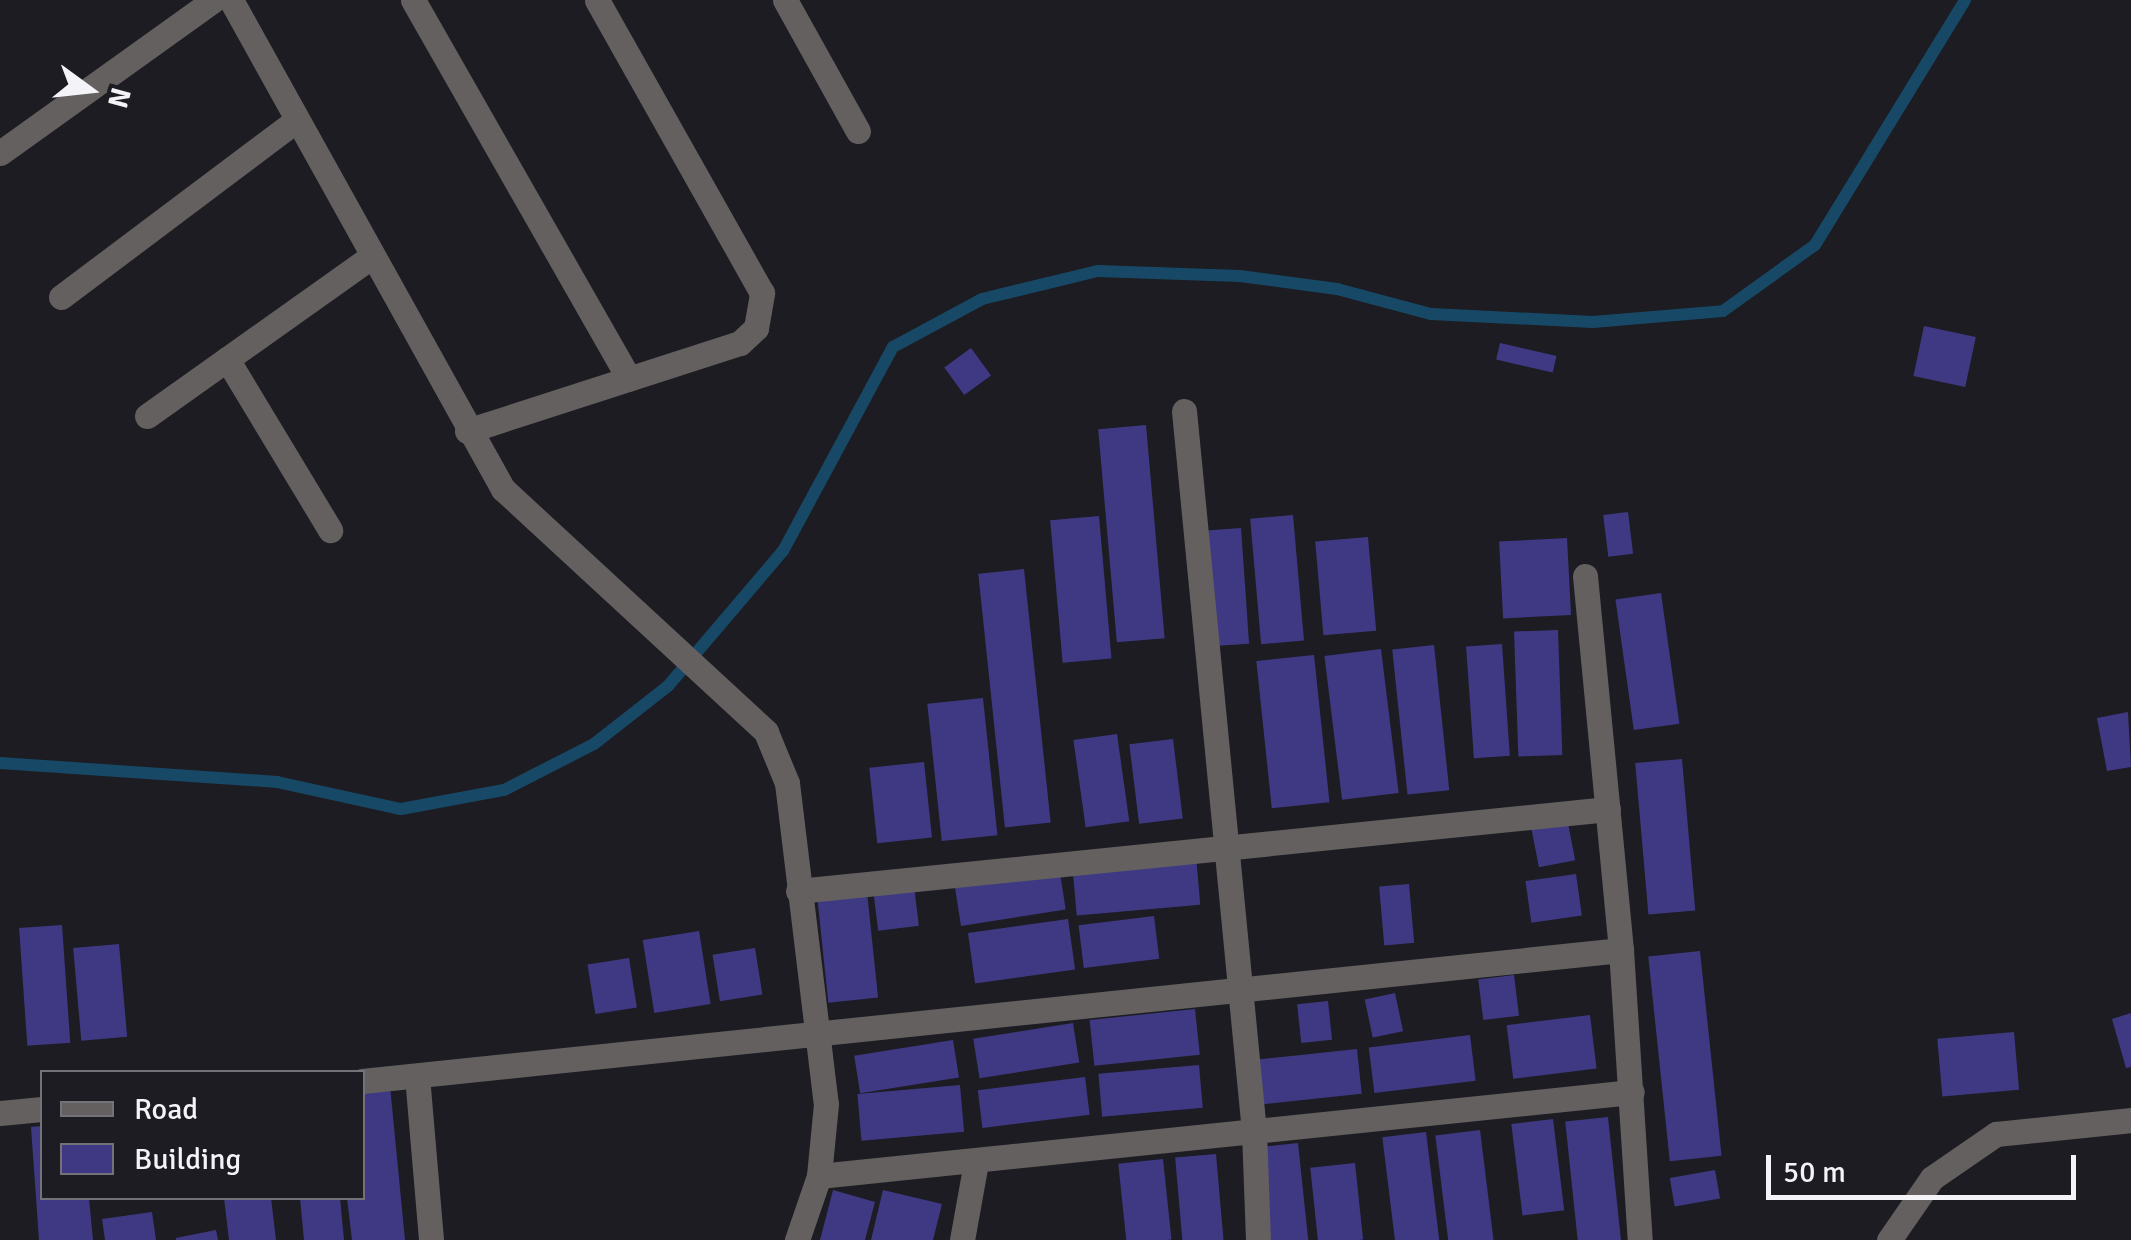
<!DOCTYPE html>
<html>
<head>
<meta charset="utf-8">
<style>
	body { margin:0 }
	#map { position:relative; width:2131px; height:1240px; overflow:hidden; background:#1c1c22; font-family:Signika,sans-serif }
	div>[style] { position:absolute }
	.stream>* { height:12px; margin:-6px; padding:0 6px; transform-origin:6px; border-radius:6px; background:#174967 }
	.building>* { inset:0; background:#3f3984; transform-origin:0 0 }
	.minor>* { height:25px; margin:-12.5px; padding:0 12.5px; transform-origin:12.5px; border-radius:12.5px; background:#63605f }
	span { translate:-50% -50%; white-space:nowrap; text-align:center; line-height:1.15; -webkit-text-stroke:8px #1c1c22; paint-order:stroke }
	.legend { position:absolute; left:40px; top:1070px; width:325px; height:130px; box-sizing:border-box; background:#1c1c22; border:2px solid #727278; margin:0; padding:12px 18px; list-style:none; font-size:30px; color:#f4f4f8 }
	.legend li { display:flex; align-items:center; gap:20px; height:50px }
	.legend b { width:50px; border:2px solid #727278 }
	.north { position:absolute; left:40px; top:40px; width:100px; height:100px; -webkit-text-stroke:8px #1c1c22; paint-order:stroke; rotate:105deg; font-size:28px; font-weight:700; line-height:40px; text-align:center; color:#f4f4f8 }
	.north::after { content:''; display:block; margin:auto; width:35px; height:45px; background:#f4f4f8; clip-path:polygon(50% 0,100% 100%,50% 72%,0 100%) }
	.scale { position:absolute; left:1766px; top:1155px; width:310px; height:45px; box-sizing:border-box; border:5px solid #f4f4f8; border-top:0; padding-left:12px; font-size:30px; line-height:35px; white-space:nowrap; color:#f4f4f8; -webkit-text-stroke:8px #1c1c22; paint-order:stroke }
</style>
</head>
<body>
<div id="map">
	<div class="stream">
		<i style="left:0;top:763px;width:278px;rotate:3.9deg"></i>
		<i style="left:277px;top:782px;width:127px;rotate:12.3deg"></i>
		<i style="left:401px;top:809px;width:105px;rotate:-10.5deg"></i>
		<i style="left:504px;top:790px;width:101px;rotate:-27.1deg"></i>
		<i style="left:594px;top:744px;width:94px;rotate:-38.1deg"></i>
		<i style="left:668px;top:686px;width:177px;rotate:-49.6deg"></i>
		<i style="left:783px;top:551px;width:232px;rotate:-61.7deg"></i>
		<i style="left:893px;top:347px;width:101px;rotate:-28.3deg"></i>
		<i style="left:982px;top:299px;width:119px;rotate:-13.6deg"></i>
		<i style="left:1098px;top:271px;width:142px;rotate:2deg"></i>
		<i style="left:1240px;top:276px;width:98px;rotate:7.6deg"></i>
		<i style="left:1337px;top:289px;width:97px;rotate:14.9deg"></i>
		<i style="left:1431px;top:314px;width:162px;rotate:2.8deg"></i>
		<i style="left:1593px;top:322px;width:130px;rotate:-4.8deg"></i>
		<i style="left:1723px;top:311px;width:113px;rotate:-35.7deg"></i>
		<i style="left:1815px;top:245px;width:287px;rotate:-58.5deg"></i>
	</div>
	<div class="building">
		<i style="left:1924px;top:326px;width:53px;height:51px;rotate:12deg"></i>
		<i style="left:1500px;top:343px;width:58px;height:17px;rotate:13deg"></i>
		<i style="left:971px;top:348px;width:34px;height:33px;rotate:54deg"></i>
		<i style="left:1146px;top:425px;width:214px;height:48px;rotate:85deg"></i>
		<i style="left:1628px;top:512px;width:42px;height:25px;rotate:83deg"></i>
		<i style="left:1293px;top:515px;width:126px;height:43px;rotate:85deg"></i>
		<i style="left:1099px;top:516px;width:143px;height:49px;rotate:85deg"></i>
		<i style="left:1241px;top:528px;width:116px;height:38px;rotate:86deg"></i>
		<i style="left:1368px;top:537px;width:94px;height:53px;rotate:85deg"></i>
		<i style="left:1567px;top:538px;width:77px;height:68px;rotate:87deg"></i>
		<i style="left:1024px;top:569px;width:255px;height:46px;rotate:84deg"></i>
		<i style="left:1661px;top:593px;width:132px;height:46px;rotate:82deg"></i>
		<i style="left:1558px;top:630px;width:125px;height:44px;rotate:88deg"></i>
		<i style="left:1502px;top:644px;width:112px;height:36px;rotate:86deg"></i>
		<i style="left:1434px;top:645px;width:146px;height:42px;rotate:84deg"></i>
		<i style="left:1381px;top:649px;width:145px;height:57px;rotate:83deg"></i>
		<i style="left:1314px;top:655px;width:148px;height:58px;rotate:84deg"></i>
		<i style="left:983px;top:698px;width:138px;height:56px;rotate:84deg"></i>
		<i style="clip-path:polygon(2128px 712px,2131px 767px,2107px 771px,2097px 718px)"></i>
		<i style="left:1117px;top:734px;width:88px;height:44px;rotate:82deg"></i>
		<i style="left:1173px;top:739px;width:80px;height:44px;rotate:83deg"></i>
		<i style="left:1682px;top:759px;width:152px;height:47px;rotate:85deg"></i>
		<i style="left:924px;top:762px;width:76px;height:55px;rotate:84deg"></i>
		<i style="left:1567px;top:818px;width:43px;height:37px;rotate:79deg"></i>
		<i style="left:1196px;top:856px;width:49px;height:124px;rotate:85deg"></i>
		<i style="left:1059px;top:867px;width:43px;height:106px;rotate:81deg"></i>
		<i style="left:1576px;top:874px;width:42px;height:51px;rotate:82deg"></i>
		<i style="left:1409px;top:884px;width:59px;height:30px;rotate:85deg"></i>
		<i style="left:914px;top:886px;width:40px;height:41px;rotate:83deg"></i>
		<i style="left:867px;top:892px;width:106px;height:50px;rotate:84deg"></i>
		<i style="left:1154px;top:916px;width:43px;height:76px;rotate:83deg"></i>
		<i style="left:1068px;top:919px;width:51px;height:101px;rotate:82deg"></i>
		<i style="left:62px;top:925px;width:118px;height:43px;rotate:86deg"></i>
		<i style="left:699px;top:931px;width:74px;height:57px;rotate:81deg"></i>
		<i style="left:119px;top:944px;width:93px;height:46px;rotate:85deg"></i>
		<i style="left:755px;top:948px;width:47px;height:43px;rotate:81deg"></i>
		<i style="left:1700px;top:951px;width:206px;height:52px;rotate:84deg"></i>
		<i style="left:629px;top:958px;width:50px;height:42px;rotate:81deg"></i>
		<i style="left:1514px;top:975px;width:41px;height:36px;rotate:83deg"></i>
		<i style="left:1395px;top:993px;width:39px;height:31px;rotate:78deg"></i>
		<i style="left:1328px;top:1001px;width:39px;height:31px;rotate:84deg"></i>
		<i style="left:1195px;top:1009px;width:46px;height:106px;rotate:84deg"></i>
		<i style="clip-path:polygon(2131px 1013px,2131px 1067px,2126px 1068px,2112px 1019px)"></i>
		<i style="left:1590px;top:1015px;width:54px;height:84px;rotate:83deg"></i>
		<i style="left:1073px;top:1023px;width:40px;height:101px;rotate:81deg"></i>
		<i style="left:2014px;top:1032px;width:58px;height:77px;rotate:85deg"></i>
		<i style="left:1470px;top:1035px;width:46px;height:102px;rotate:83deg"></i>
		<i style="left:953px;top:1040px;width:38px;height:100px;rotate:81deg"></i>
		<i style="left:1357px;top:1049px;width:45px;height:102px;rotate:84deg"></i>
		<i style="left:1199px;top:1065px;width:43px;height:101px;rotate:85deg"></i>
		<i style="left:1085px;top:1077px;width:38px;height:108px;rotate:83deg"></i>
		<i style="left:960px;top:1085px;width:47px;height:103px;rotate:85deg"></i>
		<i style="clip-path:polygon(390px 1086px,405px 1240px,352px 1240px,347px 1198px,362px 1198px,362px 1089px)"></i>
		<i style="left:1608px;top:1117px;width:124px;height:43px;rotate:84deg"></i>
		<i style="left:1553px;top:1119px;width:92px;height:42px;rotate:83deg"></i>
		<i style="clip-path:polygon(42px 1126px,42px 1198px,89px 1198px,93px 1240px,39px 1240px,31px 1127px)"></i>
		<i style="left:1480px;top:1130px;width:111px;height:45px;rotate:83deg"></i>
		<i style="left:1426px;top:1132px;width:109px;height:44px;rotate:83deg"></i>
		<i style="left:1298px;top:1143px;width:98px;height:42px;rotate:84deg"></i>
		<i style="left:1216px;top:1154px;width:86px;height:41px;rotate:85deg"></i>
		<i style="left:1163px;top:1159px;width:81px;height:45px;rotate:84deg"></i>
		<i style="left:1355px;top:1163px;width:77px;height:45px;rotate:84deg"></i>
		<i style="left:1715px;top:1170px;width:29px;height:46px;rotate:80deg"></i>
		<i style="clip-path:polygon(833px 1190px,875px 1202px,865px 1240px,820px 1240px)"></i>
		<i style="clip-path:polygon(883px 1190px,942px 1204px,933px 1240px,871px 1240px)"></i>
		<i style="clip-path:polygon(224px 1198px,271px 1198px,276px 1240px,229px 1240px)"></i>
		<i style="clip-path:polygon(300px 1198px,340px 1198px,344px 1240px,304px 1240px)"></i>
		<i style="clip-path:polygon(152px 1212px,156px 1240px,105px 1240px,102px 1219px)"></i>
		<i style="clip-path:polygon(216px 1230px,218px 1240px,176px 1240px,176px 1238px)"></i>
	</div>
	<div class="minor">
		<i style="left:231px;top:0;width:560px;rotate:60.92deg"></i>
		<i style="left:503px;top:489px;width:358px;rotate:42.7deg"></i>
		<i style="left:766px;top:732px;width:55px;rotate:67.6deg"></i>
		<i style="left:787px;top:783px;width:323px;rotate:83.1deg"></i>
		<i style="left:826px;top:1104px;width:72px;rotate:95.6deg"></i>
		<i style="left:819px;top:1176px;width:68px;rotate:109deg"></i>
		<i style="left:413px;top:0;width:436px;rotate:60.3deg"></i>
		<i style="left:785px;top:0;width:150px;rotate:60.9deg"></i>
		<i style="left:0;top:153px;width:263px;rotate:-35.6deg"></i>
		<i style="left:61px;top:297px;width:295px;rotate:-36.9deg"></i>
		<i style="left:227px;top:359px;width:200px;rotate:58.9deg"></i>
		<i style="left:1184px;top:411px;width:723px;rotate:84.45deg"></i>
		<i style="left:1254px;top:1131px;width:109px;rotate:87.9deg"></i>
		<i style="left:147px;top:416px;width:275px;rotate:-35.4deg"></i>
		<i style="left:467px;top:431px;width:287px;rotate:-17.9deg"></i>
		<i style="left:740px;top:343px;width:22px;rotate:-43deg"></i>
		<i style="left:756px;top:328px;width:36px;rotate:-80deg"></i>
		<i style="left:762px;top:293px;width:336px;rotate:-119.4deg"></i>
		<i style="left:1585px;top:576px;width:376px;rotate:84.5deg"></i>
		<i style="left:1621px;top:950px;width:291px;rotate:86.3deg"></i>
		<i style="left:798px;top:891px;width:814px;rotate:-5.78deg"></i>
		<i style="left:417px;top:1076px;width:165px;rotate:85.1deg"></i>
		<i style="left:362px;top:1081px;width:1266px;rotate:-5.94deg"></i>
		<i style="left:0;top:1113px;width:42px;rotate:-5.4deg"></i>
		<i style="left:819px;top:1176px;width:817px;rotate:-5.9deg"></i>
		<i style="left:962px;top:1240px;width:79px;rotate:-79.8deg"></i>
		<i style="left:1889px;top:1240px;width:75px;rotate:-55.3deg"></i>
		<i style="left:1932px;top:1178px;width:78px;rotate:-34.5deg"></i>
		<i style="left:1996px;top:1134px;width:136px;rotate:-5.9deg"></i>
	</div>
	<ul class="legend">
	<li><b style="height:12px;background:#63605f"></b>Road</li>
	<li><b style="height:28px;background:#3f3984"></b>Building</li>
	</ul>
	<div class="north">N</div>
	<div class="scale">50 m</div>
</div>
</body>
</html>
